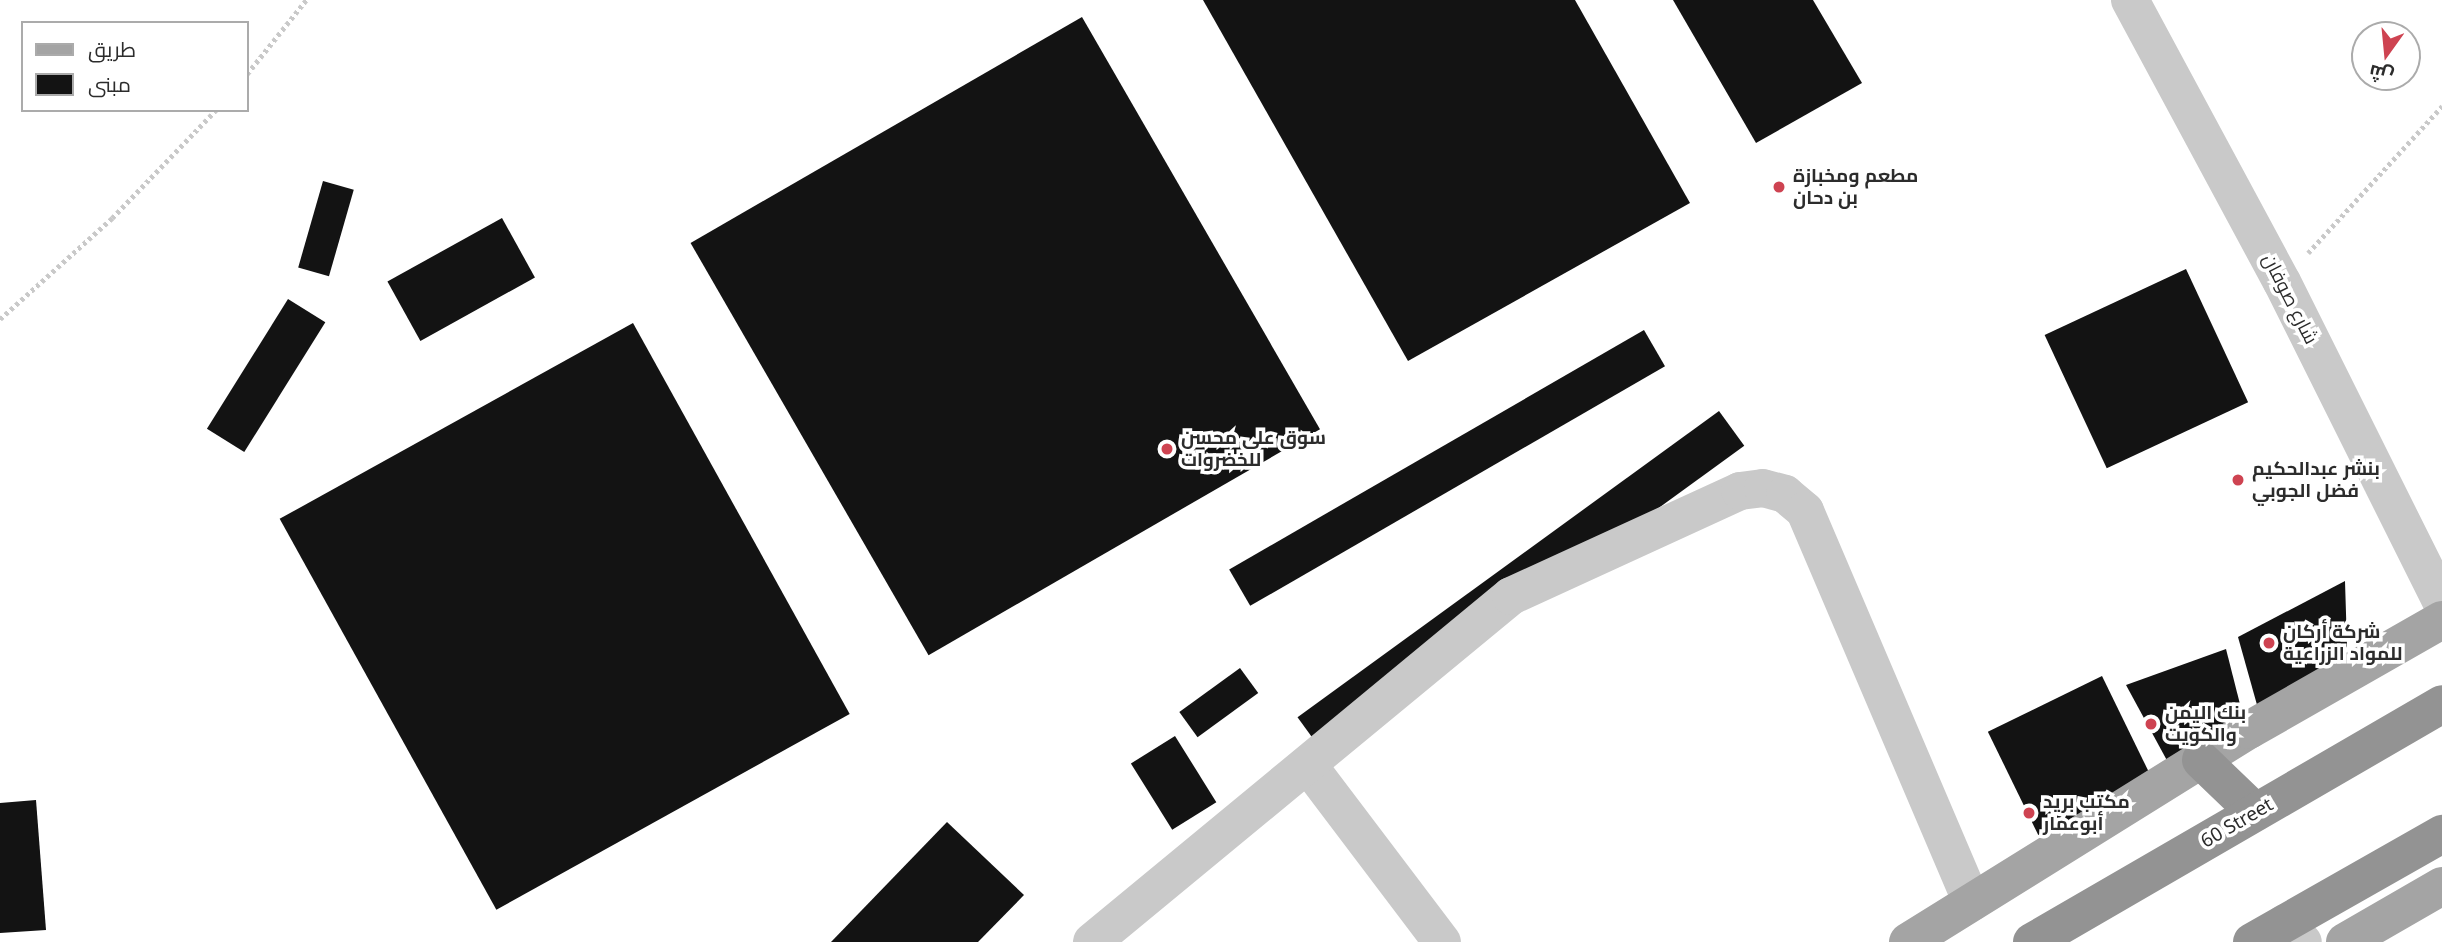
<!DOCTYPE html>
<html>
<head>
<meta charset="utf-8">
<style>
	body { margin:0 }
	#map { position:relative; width:2442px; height:942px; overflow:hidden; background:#fff; font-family:"Noto Sans",Cairo,sans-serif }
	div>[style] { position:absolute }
	.building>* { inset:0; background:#131313; transform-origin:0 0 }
	.path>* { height:4.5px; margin-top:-2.25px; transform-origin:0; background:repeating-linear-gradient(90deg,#c9c9c9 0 3.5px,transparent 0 7px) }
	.minor>* { height:38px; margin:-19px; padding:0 19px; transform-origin:19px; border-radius:19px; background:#c9c9c9 }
	.major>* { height:38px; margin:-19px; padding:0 19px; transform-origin:19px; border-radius:19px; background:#a4a4a4 }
	.highway>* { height:38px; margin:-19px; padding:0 19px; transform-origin:19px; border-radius:19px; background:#939393 }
	.dots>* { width:19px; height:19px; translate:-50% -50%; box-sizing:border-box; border:4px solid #fff; border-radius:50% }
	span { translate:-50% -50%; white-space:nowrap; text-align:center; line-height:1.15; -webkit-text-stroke:7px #fff; paint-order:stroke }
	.poi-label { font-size:19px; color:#2c2c2c; font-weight:700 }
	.left { translate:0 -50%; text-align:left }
	.street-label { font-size:19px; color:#2c2c2c }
	.legend { position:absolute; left:21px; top:21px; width:228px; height:91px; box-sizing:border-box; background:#fff; border:2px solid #ababab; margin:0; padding:9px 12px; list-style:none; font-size:21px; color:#2c2c2c }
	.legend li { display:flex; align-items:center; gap:14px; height:35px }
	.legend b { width:35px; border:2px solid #ababab }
	.north { position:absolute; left:2351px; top:21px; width:70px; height:70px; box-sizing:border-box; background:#fff; border:2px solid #ababab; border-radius:50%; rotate:195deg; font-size:19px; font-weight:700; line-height:28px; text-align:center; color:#2c2c2c }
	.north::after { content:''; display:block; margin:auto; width:24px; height:32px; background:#ce4351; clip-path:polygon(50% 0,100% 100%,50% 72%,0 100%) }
</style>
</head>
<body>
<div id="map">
	<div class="building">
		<i style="clip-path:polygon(1203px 0,1575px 0,1690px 203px,1408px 361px)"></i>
		<i style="clip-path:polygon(1673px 0,1813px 0,1862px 83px,1756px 143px)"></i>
		<i style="left:1082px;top:17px;width:476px;height:452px;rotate:60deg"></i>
		<i style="left:323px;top:181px;width:32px;height:90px;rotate:16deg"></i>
		<i style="left:502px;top:218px;width:68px;height:131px;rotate:61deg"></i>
		<i style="left:2186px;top:269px;width:147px;height:156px;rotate:65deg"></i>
		<i style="left:288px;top:299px;width:44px;height:153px;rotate:32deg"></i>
		<i style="left:633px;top:323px;width:447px;height:404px;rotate:61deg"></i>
		<i style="left:1644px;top:330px;width:42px;height:479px;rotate:60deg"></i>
		<i style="left:1719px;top:411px;width:43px;height:521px;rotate:54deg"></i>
		<i style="clip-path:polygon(2345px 581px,2347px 646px,2333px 670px,2259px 712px,2238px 637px)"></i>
		<i style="clip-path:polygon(2226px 649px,2244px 720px,2170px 766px,2126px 685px)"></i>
		<i style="left:1240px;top:668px;width:31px;height:75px;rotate:54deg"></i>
		<i style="left:2102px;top:676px;width:115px;height:127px;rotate:64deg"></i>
		<i style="left:1175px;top:736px;width:78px;height:52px;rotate:58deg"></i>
		<i style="clip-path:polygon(36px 800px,46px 930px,0 933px,0 803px)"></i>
		<i style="clip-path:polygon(947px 822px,1024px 895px,978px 942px,831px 942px)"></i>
	</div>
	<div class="path">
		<i style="left:247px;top:74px;width:95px;rotate:-51.4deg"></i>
		<i style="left:2308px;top:253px;width:199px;rotate:-47.6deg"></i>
		<i style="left:0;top:319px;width:151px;rotate:-42deg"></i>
		<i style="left:112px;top:218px;width:150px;rotate:-46.1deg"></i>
	</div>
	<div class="minor">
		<i style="left:2130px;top:0;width:320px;rotate:61.7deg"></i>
		<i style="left:2282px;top:282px;width:359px;rotate:63.5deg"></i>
		<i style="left:1308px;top:765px;width:222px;rotate:52.9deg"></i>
		<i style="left:2285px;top:923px;width:26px;rotate:47deg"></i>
		<i style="left:1092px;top:942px;width:543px;rotate:-39.55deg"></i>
		<i style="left:1511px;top:596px;width:252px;rotate:-24.6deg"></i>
		<i style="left:1740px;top:491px;width:23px;rotate:-7deg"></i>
		<i style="left:1763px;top:488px;width:23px;rotate:15deg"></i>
		<i style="left:1785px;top:494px;width:26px;rotate:40deg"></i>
		<i style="left:1805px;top:511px;width:425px;rotate:66.9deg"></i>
	</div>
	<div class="major">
		<i style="left:1908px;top:942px;width:402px;rotate:-31.9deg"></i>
		<i style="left:2249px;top:730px;width:222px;rotate:-29.7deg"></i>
		<i style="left:2345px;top:942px;width:112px;rotate:-30deg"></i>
	</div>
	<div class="highway">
		<i style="left:2201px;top:760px;width:75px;rotate:43.9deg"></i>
		<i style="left:2032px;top:942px;width:474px;rotate:-30.1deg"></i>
		<i style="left:2252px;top:942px;width:219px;rotate:-29.6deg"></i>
	</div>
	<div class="dots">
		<i style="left:1779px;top:187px;background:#ce4351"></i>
		<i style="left:1167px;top:449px;background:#ce4351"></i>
		<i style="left:2238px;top:480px;background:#ce4351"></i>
		<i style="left:2269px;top:643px;background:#ce4351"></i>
		<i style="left:2151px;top:724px;background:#ce4351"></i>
		<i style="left:2029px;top:813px;background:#ce4351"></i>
	</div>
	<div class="poi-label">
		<span class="left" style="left:1793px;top:187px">مطعم ومخبازة<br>بن دحان</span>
		<span class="left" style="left:1181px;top:449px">سوق علي محسن<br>للخضروات</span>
		<span class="left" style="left:2252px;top:480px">بنشر عبدالحكيم<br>فضل الجوبي</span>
		<span class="left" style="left:2283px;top:643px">شركة أركان<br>للمواد الزراعية</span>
		<span class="left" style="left:2165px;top:724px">بنك اليمن<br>والكويت</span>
		<span class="left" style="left:2043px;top:813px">مكتب بريد<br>أبوعمار</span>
	</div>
	<div class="street-label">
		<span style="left:2290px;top:299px;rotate:63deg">شارع صوفان</span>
		<span style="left:2237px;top:823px;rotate:-30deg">60 Street</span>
	</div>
	<ul class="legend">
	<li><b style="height:9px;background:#a4a4a4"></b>طريق</li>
	<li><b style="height:19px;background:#131313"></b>مبنى</li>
	</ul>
	<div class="north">ش</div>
</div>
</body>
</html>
